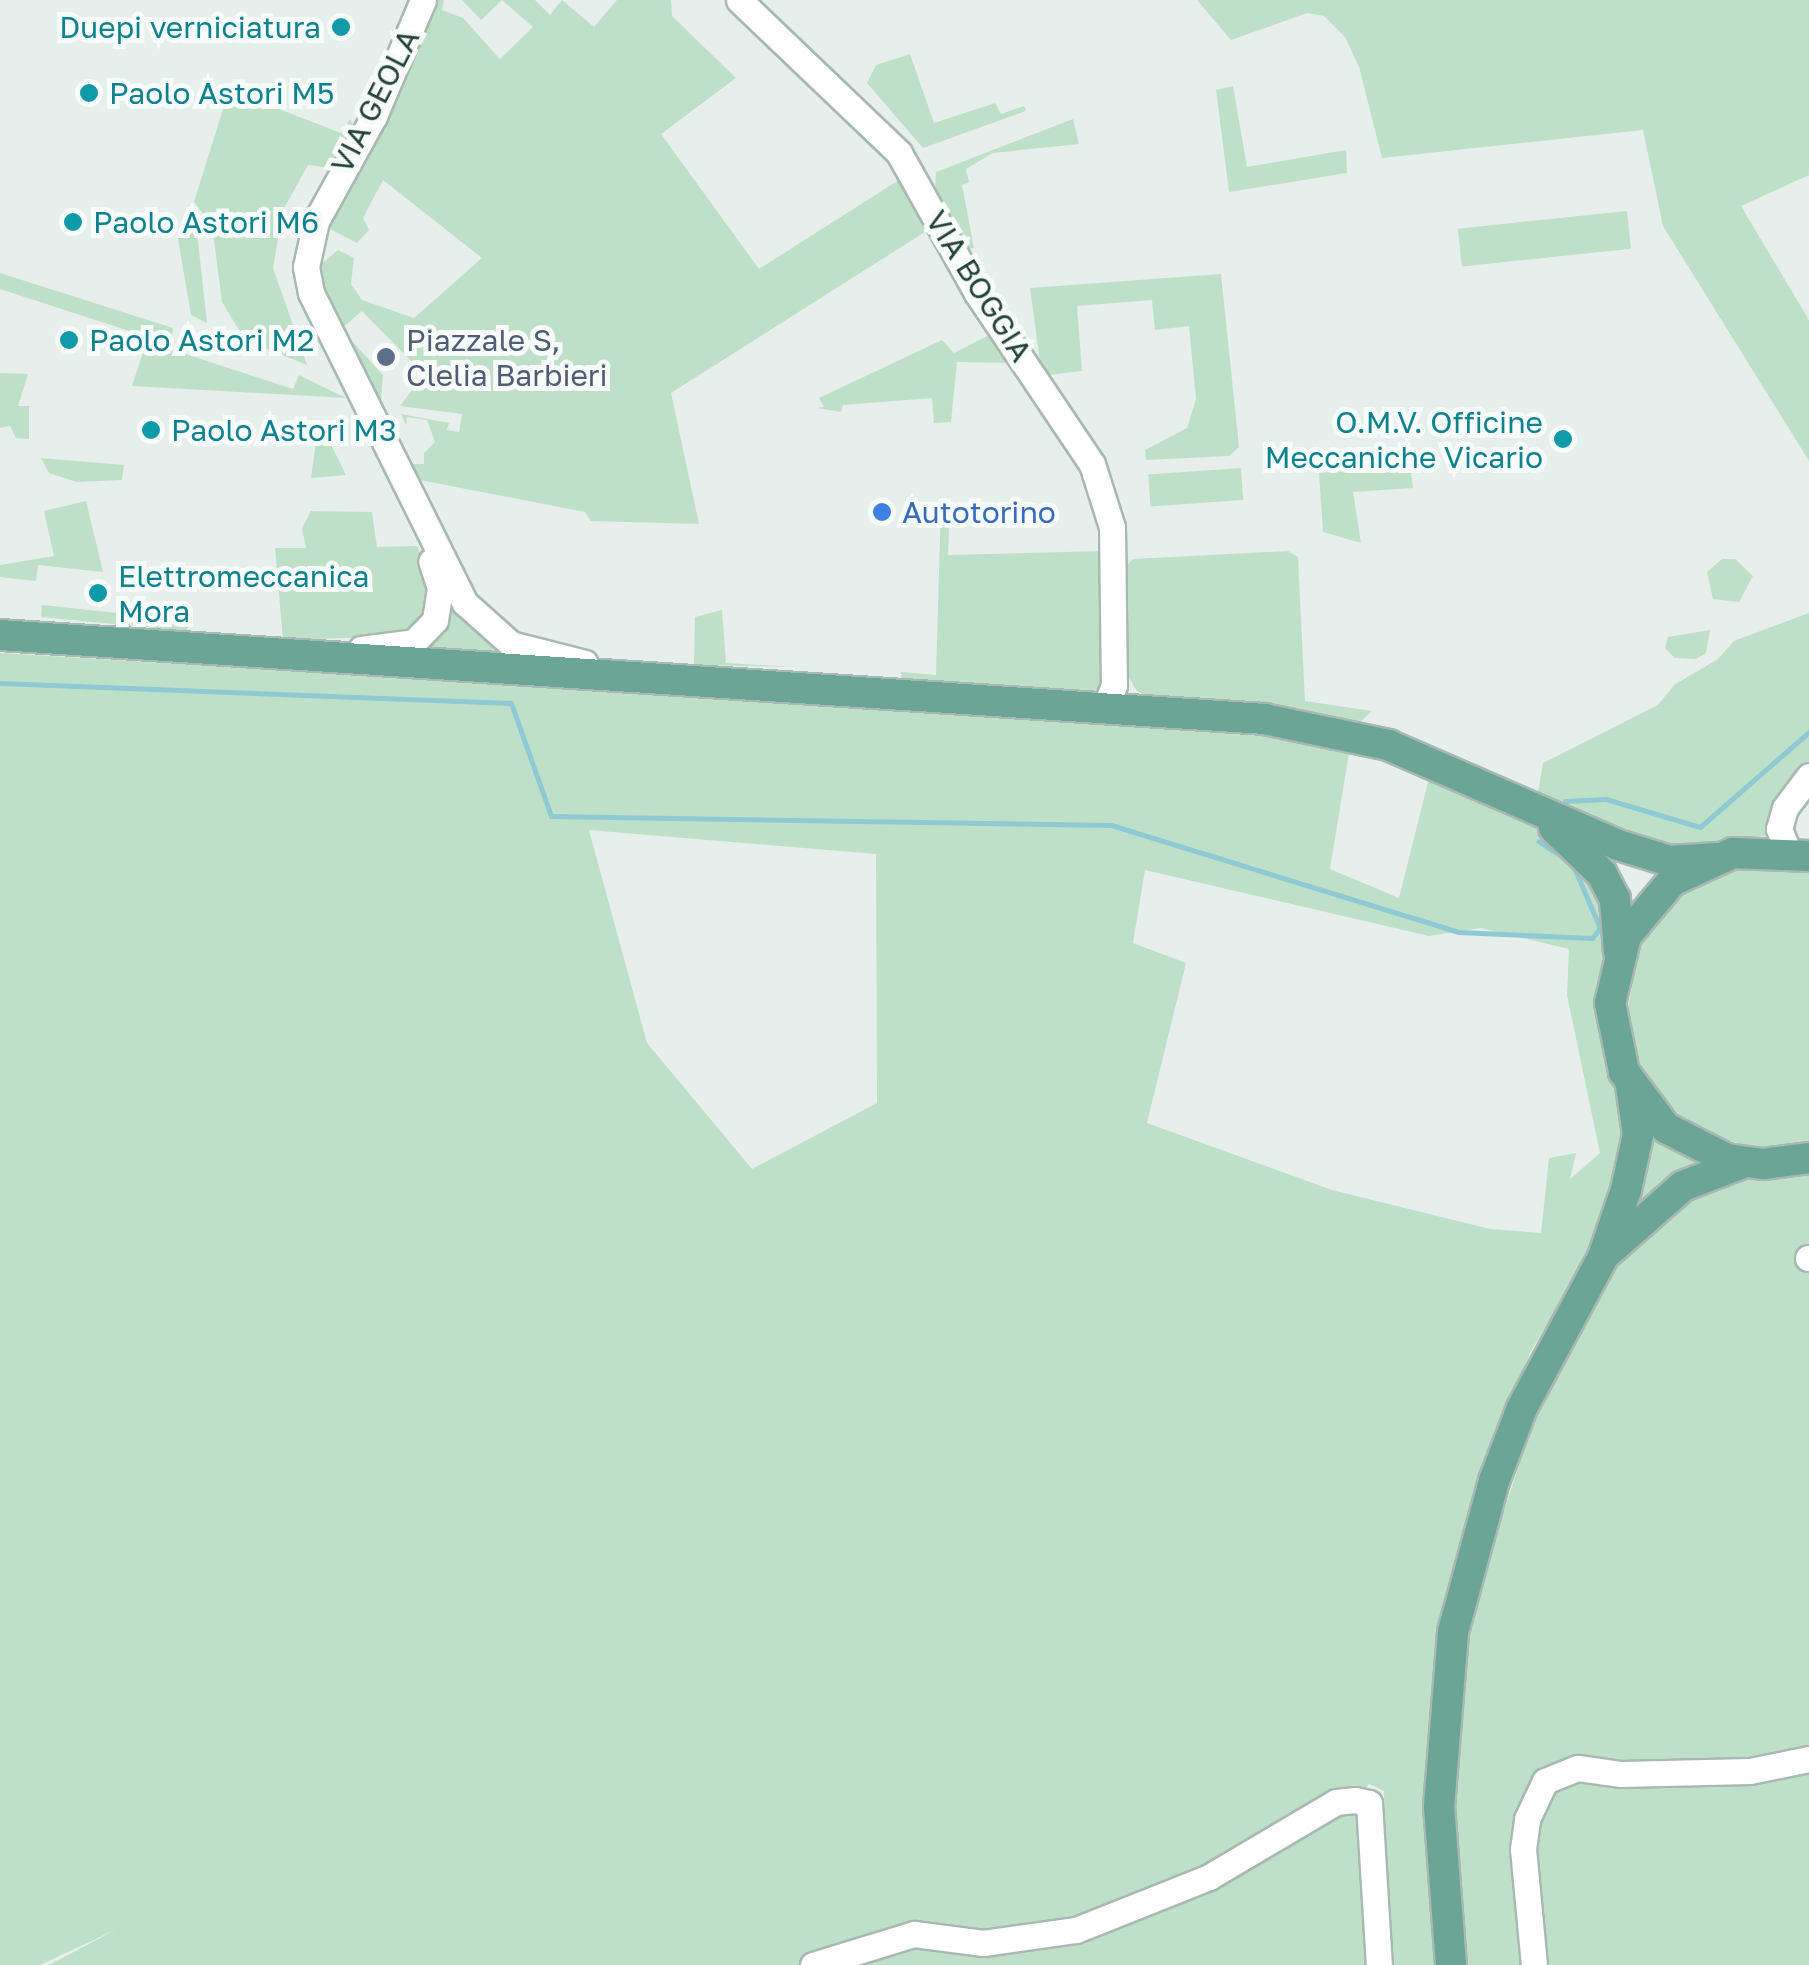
<!DOCTYPE html>
<html>
<head>
<meta charset="utf-8">
<style>
	body { margin:0 }
	#map { position:relative; width:1809px; height:1965px; overflow:hidden; background:#e6efeb; font-family:"Golos Text",sans-serif }
	div>[style] { position:absolute }
	.green>* { inset:0; background:#bfe0c8; transform-origin:0 0 }
	.stream>* { height:5px; margin:-2.5px; padding:0 2.5px; transform-origin:2.5px; border-radius:2.5px; background:#8ec9d4 }
	.roads { filter:drop-shadow(2px 0 #a8b8b2) drop-shadow(-2px 0 #a8b8b2) drop-shadow(0 2px #a8b8b2) drop-shadow(0 -2px #a8b8b2) }
	.minor>* { height:25px; margin:-12.5px; padding:0 12.5px; transform-origin:12.5px; border-radius:12.5px; background:#fff }
	.major>* { height:30px; margin:-15px; padding:0 15px; transform-origin:15px; border-radius:15px; background:#6aa596 }
	.dots>* { width:28px; height:28px; translate:-50% -50%; box-sizing:border-box; border:5px solid #f7fbf9; border-radius:50% }
	span { translate:-50% -50%; white-space:nowrap; text-align:center; line-height:1.15; -webkit-text-stroke:10px #f7fbf9; paint-order:stroke }
	.culture-label { font-size:30px; color:#0d838f }
	.right { translate:-100% -50%; text-align:right }
	.left { translate:0 -50%; text-align:left }
	.street-label { font-size:30px; color:#24423a }
	.service-label { font-size:30px; color:#4e5e75 }
	.shop-label { font-size:30px; color:#366cbe }
</style>
</head>
<body>
<div id="map">
	<div class="green">
		<i style="clip-path:polygon(433px 0,444px 0,442px 10px,463px 18px,500px 59px,533px 27px,502px 0,481px 20px,462px 0,535px 0,550px 15px,562px 0,594px 27px,617px 0,671px 0,672px 16px,736px 78px,661px 134px,759px 269px,902px 178px,928px 230px,671px 393px,699px 524px,591px 521px,585px 512px,415px 479px,390px 422px,412px 464px,424px 464px,424px 453px,435px 442px,427px 420px,407px 417px,406px 425px,401px 414px,449px 423px,447px 430px,459px 432px,462px 414px,400px 406px,424px 374px,362px 311px,341px 329px,383px 375px,381px 401px,373px 398px,324px 307px,319px 266px,338px 250px,354px 258px,351px 284px,362px 300px,414px 318px,482px 258px,383px 180px,363px 218px,369px 230px,357px 243px,330px 229px,326px 219px)"></i>
		<i style="clip-path:polygon(1197px 0,1809px 0,1809px 175px,1741px 206px,1809px 320px,1809px 461px,1663px 226px,1643px 130px,1382px 158px,1359px 67px,1345px 37px,1324px 16px,1307px 13px,1231px 40px)"></i>
		<i style="clip-path:polygon(910px 54px,934px 123px,995px 103px,1001px 114px,1024px 106px,1026px 111px,923px 148px,867px 83px,876px 65px)"></i>
		<i style="clip-path:polygon(1233px 86px,1247px 167px,1346px 150px,1347px 173px,1229px 192px,1216px 90px)"></i>
		<i style="clip-path:polygon(229px 90px,341px 133px,350px 119px,355px 128px,329px 168px,308px 165px,283px 210px,273px 268px,307px 365px,245px 340px,222px 302px,212px 225px,194px 202px)"></i>
		<i style="clip-path:polygon(1073px 119px,1079px 144px,993px 153px,966px 169px,969px 182px,962px 185px,974px 248px,965px 249px,935px 193px,936px 172px)"></i>
		<i style="left:1627px;top:211px;width:38px;height:170px;rotate:84deg"></i>
		<i style="clip-path:polygon(186px 226px,197px 233px,207px 323px,191px 315px,177px 233px)"></i>
		<i style="clip-path:polygon(0 273px,173px 328px,170px 349px,293px 389px,299px 375px,346px 398px,132px 386px,148px 337px,0 289px)"></i>
		<i style="clip-path:polygon(1221px 274px,1239px 447px,1229px 456px,1146px 460px,1145px 450px,1187px 428px,1196px 399px,1189px 326px,1155px 330px,1152px 300px,1077px 306px,1082px 371px,1049px 375px,1040px 362px,1030px 288px)"></i>
		<i style="clip-path:polygon(993px 333px,1011px 363px,957px 362px,951px 422px,934px 423px,932px 398px,843px 405px,841px 412px,817px 408px,824px 407px,819px 398px,942px 340px,954px 353px)"></i>
		<i style="clip-path:polygon(0 373px,28px 374px,18px 406px,29px 406px,29px 439px,16px 438px,10px 426px,0 428px)"></i>
		<i style="clip-path:polygon(319px 420px,346px 475px,311px 478px)"></i>
		<i style="clip-path:polygon(41px 458px,124px 465px,122px 480px,77px 482px,49px 473px)"></i>
		<i style="clip-path:polygon(1410px 466px,1413px 488px,1353px 492px,1361px 543px,1323px 532px,1319px 473px)"></i>
		<i style="left:1241px;top:468px;width:32px;height:93px;rotate:86deg"></i>
		<i style="clip-path:polygon(86px 501px,103px 572px,38px 565px,36px 581px,0 577px,0 565px,54px 556px,44px 511px)"></i>
		<i style="clip-path:polygon(941px 502px,950px 502px,948px 555px,1104px 551px,1110px 678px,1099px 697px,902px 681px,901px 672px,936px 675px)"></i>
		<i style="clip-path:polygon(311px 511px,372px 512px,377px 547px,417px 546px,427px 568px,431px 609px,408px 636px,283px 640px,275px 548px,306px 548px,302px 528px)"></i>
		<i style="clip-path:polygon(1288px 551px,1298px 557px,1305px 701px,1372px 711px,1355px 727px,1150px 699px,1136px 690px,1126px 672px,1125px 567px,1133px 559px)"></i>
		<i style="clip-path:polygon(1722px 559px,1735px 559px,1753px 576px,1739px 602px,1713px 599px,1707px 572px)"></i>
		<i style="clip-path:polygon(444px 575px,538px 660px,405px 653px)"></i>
		<i style="clip-path:polygon(42px 605px,193px 621px,186px 631px,41px 617px)"></i>
		<i style="clip-path:polygon(722px 610px,726px 663px,796px 667px,694px 665px,695px 617px)"></i>
		<i style="clip-path:polygon(1809px 613px,1809px 770px,1769px 835px,1670px 853px,1537px 798px,1543px 763px,1658px 705px,1674px 685px,1718px 659px,1734px 641px)"></i>
		<i style="clip-path:polygon(1710px 630px,1706px 653px,1696px 659px,1675px 658px,1665px 648px,1668px 637px)"></i>
		<i style="clip-path:polygon(evenodd,0 653px,1252px 727px,1350px 747px,1330px 869px,1399px 898px,1431px 770px,1548px 831px,1593px 876px,1610px 933px,1599px 1021px,1626px 1119px,1624px 1153px,1595px 1244px,1531px 1351px,1500px 1427px,1440px 1636px,1430px 1711px,1429px 1869px,1437px 1965px,1386px 1965px,1384px 1791px,1369px 1784px,1355px 1800px,1365px 1879px,1365px 1965px,49px 1965px,117px 1929px,40px 1965px,0 1965px,0 653px,589px 830px,876px 854px,877px 1103px,752px 1169px,647px 1043px,589px 830px,0 653px,1145px 870px,1429px 936px,1481px 928px,1569px 949px,1567px 995px,1600px 1153px,1570px 1179px,1576px 1153px,1549px 1158px,1541px 1233px,1490px 1229px,1332px 1190px,1147px 1123px,1186px 963px,1133px 943px,1145px 870px)"></i>
		<i style="clip-path:polygon(1754px 864px,1809px 870px,1809px 1143px,1797px 1146px,1748px 1147px,1690px 1126px,1645px 1078px,1626px 1019px,1640px 942px,1682px 892px,1722px 871px)"></i>
		<i style="clip-path:polygon(1647px 1122px,1706px 1163px,1633px 1214px)"></i>
		<i style="clip-path:polygon(1809px 1170px,1809px 1965px,1468px 1965px,1450px 1803px,1466px 1627px,1537px 1410px,1605px 1271px,1705px 1180px)"></i>
	</div>
	<div class="stream">
		<i style="left:0;top:683px;width:511px;rotate:2.24deg"></i>
		<i style="left:511px;top:703px;width:120px;rotate:70.5deg"></i>
		<i style="left:551px;top:816px;width:560px;rotate:0.92deg"></i>
		<i style="left:1111px;top:825px;width:363px;rotate:17.1deg"></i>
		<i style="left:1458px;top:932px;width:134px;rotate:2.6deg"></i>
		<i style="left:1592px;top:938px;width:13px;rotate:-51deg"></i>
		<i style="left:1600px;top:928px;width:71px;rotate:-113.3deg"></i>
		<i style="left:1572px;top:863px;width:40px;rotate:-147.1deg"></i>
		<i style="left:1565px;top:801px;width:41px;rotate:-2.8deg"></i>
		<i style="left:1606px;top:799px;width:98px;rotate:16.6deg"></i>
		<i style="left:1700px;top:827px;width:145px;rotate:-41.1deg"></i>
	</div>
	<div class="roads">
		<div class="minor">
			<i style="left:423px;top:0;width:126px;rotate:112.9deg"></i>
			<i style="left:374px;top:116px;width:120px;rotate:118.9deg"></i>
			<i style="left:316px;top:221px;width:47px;rotate:102.3deg"></i>
			<i style="left:306px;top:267px;width:26px;rotate:79deg"></i>
			<i style="left:311px;top:293px;width:346px;rotate:63.6deg"></i>
			<i style="left:465px;top:603px;width:62px;rotate:41.7deg"></i>
			<i style="left:511px;top:644px;width:76px;rotate:14.4deg"></i>
			<i style="left:739px;top:0;width:221px;rotate:43.7deg"></i>
			<i style="left:899px;top:153px;width:160px;rotate:60.9deg"></i>
			<i style="left:977px;top:293px;width:206px;rotate:56.1deg"></i>
			<i style="left:1092px;top:464px;width:66px;rotate:72.4deg"></i>
			<i style="left:1112px;top:527px;width:158px;rotate:89.3deg"></i>
			<i style="left:1114px;top:685px;width:22px;rotate:112deg"></i>
			<i style="left:361px;top:649px;width:53px;rotate:-7.5deg"></i>
			<i style="left:414px;top:642px;width:30px;rotate:-46deg"></i>
			<i style="left:435px;top:620px;width:32px;rotate:-81deg"></i>
			<i style="left:440px;top:588px;width:28px;rotate:-108deg"></i>
			<i style="left:1788px;top:851px;width:24px;rotate:-112deg"></i>
			<i style="left:1779px;top:829px;width:22px;rotate:-74deg"></i>
			<i style="left:1785px;top:808px;width:40px;rotate:-53deg"></i>
			<i style="left:1808px;top:1258px;width:1px"></i>
			<i style="left:813px;top:1965px;width:106px;rotate:-17.1deg"></i>
			<i style="left:914px;top:1934px;width:70px;rotate:7.4deg"></i>
			<i style="left:983px;top:1943px;width:94px;rotate:-8deg"></i>
			<i style="left:1076px;top:1930px;width:143px;rotate:-21.7deg"></i>
			<i style="left:1209px;top:1877px;width:147px;rotate:-30.6deg"></i>
			<i style="left:1336px;top:1802px;width:19px;rotate:-6deg"></i>
			<i style="left:1355px;top:1800px;width:14px;rotate:12deg"></i>
			<i style="left:1369px;top:1803px;width:162px;rotate:86.5deg"></i>
			<i style="left:1534px;top:1965px;width:117px;rotate:-95.4deg"></i>
			<i style="left:1523px;top:1849px;width:30px;rotate:-82deg"></i>
			<i style="left:1527px;top:1819px;width:42px;rotate:-64.7deg"></i>
			<i style="left:1545px;top:1781px;width:35px;rotate:-22deg"></i>
			<i style="left:1578px;top:1768px;width:42px;rotate:8.1deg"></i>
			<i style="left:1620px;top:1774px;width:130px;rotate:-1.3deg"></i>
			<i style="left:1750px;top:1771px;width:60px;rotate:-11.5deg"></i>
		</div>
		<div class="major">
			<i style="left:0;top:635px;width:1267px;rotate:3.8deg"></i>
			<i style="left:1264px;top:719px;width:127px;rotate:11.8deg"></i>
			<i style="left:1388px;top:745px;width:251px;rotate:23.5deg"></i>
			<i style="left:1618px;top:845px;width:54px;rotate:17.1deg"></i>
			<i style="left:1670px;top:861px;width:46px;rotate:-3.7deg"></i>
			<i style="left:1554px;top:828px;width:66px;rotate:43.8deg"></i>
			<i style="left:1602px;top:874px;width:28px;rotate:63deg"></i>
			<i style="left:1615px;top:899px;width:53px;rotate:85.7deg"></i>
			<i style="left:1809px;top:856px;width:76px;rotate:-177.7deg"></i>
			<i style="left:1733px;top:853px;width:67px;rotate:155.3deg"></i>
			<i style="left:1672px;top:881px;width:72px;rotate:129.9deg"></i>
			<i style="left:1626px;top:936px;width:69px;rotate:103.4deg"></i>
			<i style="left:1610px;top:1003px;width:70px;rotate:78.5deg"></i>
			<i style="left:1624px;top:1072px;width:70px;rotate:53.1deg"></i>
			<i style="left:1666px;top:1128px;width:68px;rotate:26.9deg"></i>
			<i style="left:1727px;top:1159px;width:36px;rotate:8deg"></i>
			<i style="left:1763px;top:1164px;width:46px;rotate:-7.4deg"></i>
			<i style="left:1609px;top:1251px;width:98px;rotate:-41.3deg"></i>
			<i style="left:1683px;top:1186px;width:64px;rotate:-21deg"></i>
			<i style="left:1451px;top:1965px;width:158px;rotate:-94.3deg"></i>
			<i style="left:1439px;top:1807px;width:176px;rotate:-85.4deg"></i>
			<i style="left:1453px;top:1632px;width:156px;rotate:-74.8deg"></i>
			<i style="left:1494px;top:1481px;width:78px;rotate:-69deg"></i>
			<i style="left:1522px;top:1408px;width:171px;rotate:-61.8deg"></i>
			<i style="left:1603px;top:1257px;width:71px;rotate:-71.1deg"></i>
			<i style="left:1626px;top:1190px;width:56px;rotate:-77.7deg"></i>
			<i style="left:1638px;top:1135px;width:49px;rotate:-98.1deg"></i>
		</div>
	</div>
	<div class="dots">
		<i style="left:341px;top:27px;background:#0f9aa8"></i>
		<i style="left:89px;top:93px;background:#0f9aa8"></i>
		<i style="left:73px;top:222px;background:#0f9aa8"></i>
		<i style="left:69px;top:340px;background:#0f9aa8"></i>
		<i style="left:386px;top:357px;background:#5c6f8a"></i>
		<i style="left:151px;top:430px;background:#0f9aa8"></i>
		<i style="left:1563px;top:439px;background:#0f9aa8"></i>
		<i style="left:882px;top:512px;background:#3f7fe0"></i>
		<i style="left:98px;top:593px;background:#0f9aa8"></i>
	</div>
	<div class="culture-label">
		<span class="right" style="left:321px;top:27px">Duepi verniciatura</span>
		<span class="left" style="left:109px;top:93px">Paolo Astori M5</span>
		<span class="left" style="left:93px;top:222px">Paolo Astori M6</span>
		<span class="left" style="left:89px;top:340px">Paolo Astori M2</span>
		<span class="right" style="left:1543px;top:439px">O.M.V. Officine<br>Meccaniche Vicario</span>
		<span class="left" style="left:171px;top:430px">Paolo Astori M3</span>
		<span class="left" style="left:118px;top:593px">Elettromeccanica<br>Mora</span>
	</div>
	<div class="street-label">
		<span style="left:375px;top:101px;rotate:-63deg">VIA GEOLA</span>
		<span style="left:979px;top:286px;rotate:58deg">VIA BOGGIA</span>
	</div>
	<div class="service-label">
		<span class="left" style="left:406px;top:357px">Piazzale S,<br>Clelia Barbieri</span>
	</div>
	<div class="shop-label">
		<span class="left" style="left:902px;top:512px">Autotorino</span>
	</div>
</div>
</body>
</html>
